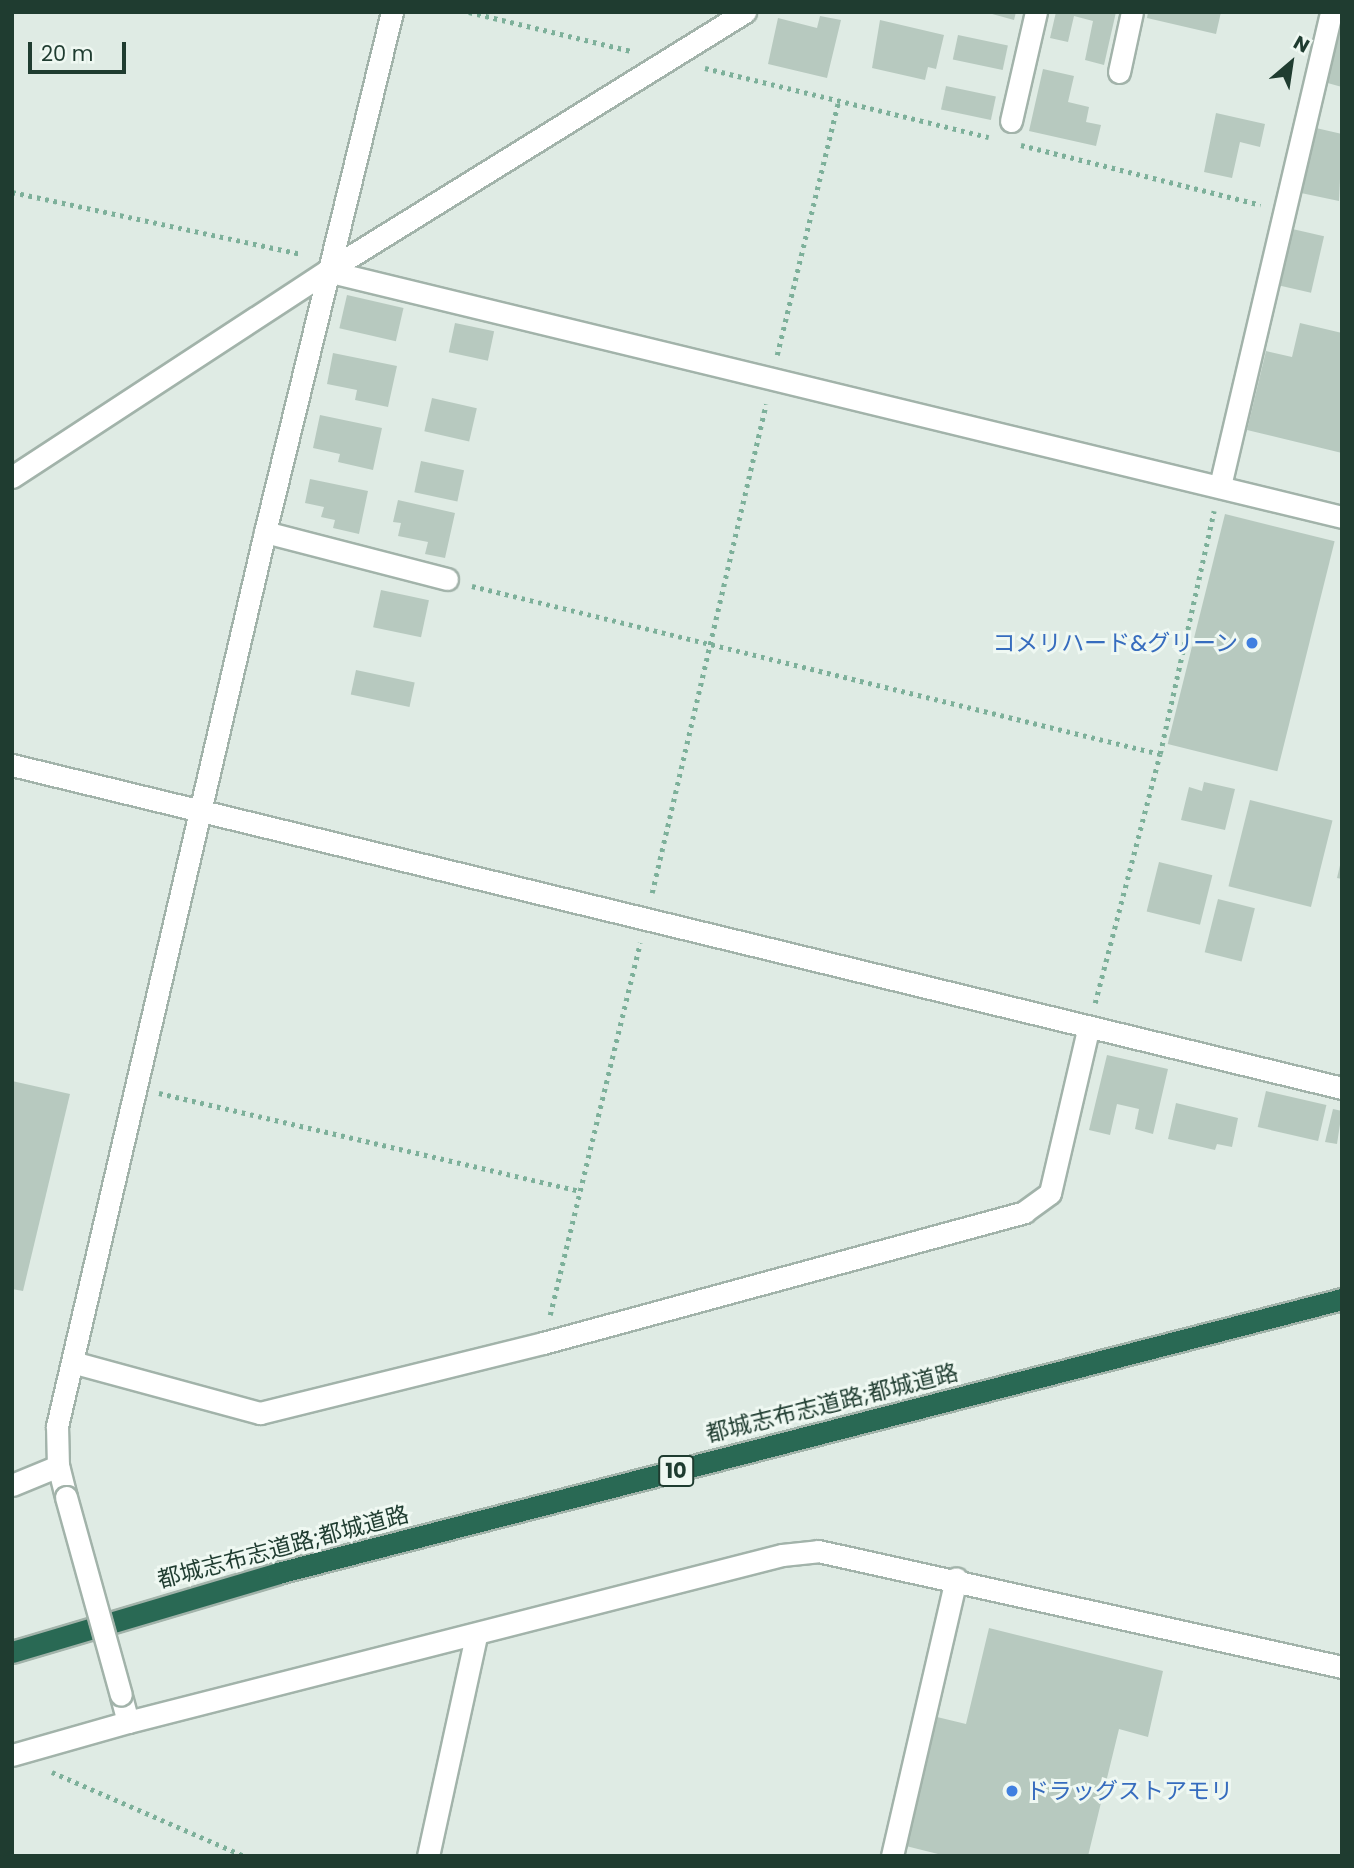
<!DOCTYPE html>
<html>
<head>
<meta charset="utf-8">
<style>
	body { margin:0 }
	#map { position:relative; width:1354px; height:1868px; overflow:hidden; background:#dfebe4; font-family:Poppins,"Noto Sans JP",sans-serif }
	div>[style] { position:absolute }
	.building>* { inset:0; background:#b7c9bf; transform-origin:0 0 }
	.path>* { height:4.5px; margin-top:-2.25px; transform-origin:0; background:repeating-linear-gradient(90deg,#7db09a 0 3.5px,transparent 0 8.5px) }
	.roads { filter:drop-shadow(2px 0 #a2b3aa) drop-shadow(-2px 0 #a2b3aa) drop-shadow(0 2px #a2b3aa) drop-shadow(0 -2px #a2b3aa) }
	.street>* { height:21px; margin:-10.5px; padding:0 10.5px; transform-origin:10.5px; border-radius:10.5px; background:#fff }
	.highway>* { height:21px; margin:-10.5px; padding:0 10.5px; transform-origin:10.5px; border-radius:10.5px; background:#296954 }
	.bridges { filter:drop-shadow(2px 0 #a2b3aa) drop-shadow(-2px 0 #a2b3aa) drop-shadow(0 2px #a2b3aa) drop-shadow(0 -2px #a2b3aa) }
	.street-bridge>* { height:21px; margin:-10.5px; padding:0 10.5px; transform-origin:10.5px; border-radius:10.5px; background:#fff }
	.dots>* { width:19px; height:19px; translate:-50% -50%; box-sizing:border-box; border:4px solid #eff8f2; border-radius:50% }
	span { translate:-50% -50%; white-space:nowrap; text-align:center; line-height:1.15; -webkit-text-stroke:6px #eff8f2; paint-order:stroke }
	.shield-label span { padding:2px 5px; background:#eff8f2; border:2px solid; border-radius:5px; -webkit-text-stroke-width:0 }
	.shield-label { font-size:21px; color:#1f3c30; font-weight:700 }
	.shop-label { font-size:23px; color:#366cbe }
	.right { translate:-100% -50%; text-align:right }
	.left { translate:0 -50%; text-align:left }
	.street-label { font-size:23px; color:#1f3c30 }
	.frame { position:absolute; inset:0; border:14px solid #1f3c30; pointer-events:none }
	.north { position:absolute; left:1256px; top:28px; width:70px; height:70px; -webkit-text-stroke:5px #eff8f2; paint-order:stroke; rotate:29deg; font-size:19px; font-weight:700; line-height:28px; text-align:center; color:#1f3c30 }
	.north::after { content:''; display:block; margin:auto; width:24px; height:32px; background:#1f3c30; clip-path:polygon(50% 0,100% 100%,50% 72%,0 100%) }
	.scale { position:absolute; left:28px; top:42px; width:98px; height:32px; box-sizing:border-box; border:4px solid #1f3c30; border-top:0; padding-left:9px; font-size:21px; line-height:24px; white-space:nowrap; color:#1f3c30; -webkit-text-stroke:5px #eff8f2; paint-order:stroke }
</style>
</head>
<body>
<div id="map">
	<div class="building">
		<i style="clip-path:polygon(985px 12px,1016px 12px,1014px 20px)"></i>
		<i style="clip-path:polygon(1056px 12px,1116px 12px,1104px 65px,1085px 60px,1093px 21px,1074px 16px,1068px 42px,1050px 38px)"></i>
		<i style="clip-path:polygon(1148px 12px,1221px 12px,1216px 34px,1147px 18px)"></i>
		<i style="clip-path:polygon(820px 16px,841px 20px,827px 78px,768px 64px,778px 18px,817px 28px)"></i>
		<i style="clip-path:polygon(880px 20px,944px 35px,936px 69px,928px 67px,925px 80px,872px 68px)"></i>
		<i style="clip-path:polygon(1336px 32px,1342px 34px,1342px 87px,1324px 82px)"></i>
		<i style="left:958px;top:35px;width:51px;height:25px;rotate:12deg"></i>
		<i style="clip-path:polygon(1043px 69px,1074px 76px,1068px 102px,1089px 107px,1086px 122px,1101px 125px,1096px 146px,1029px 131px)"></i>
		<i style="left:946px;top:86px;width:51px;height:24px;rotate:12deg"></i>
		<i style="clip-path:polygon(1216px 113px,1265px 124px,1260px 147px,1240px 142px,1232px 178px,1204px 172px)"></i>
		<i style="clip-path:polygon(1316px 128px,1342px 134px,1339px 201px,1301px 193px)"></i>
		<i style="left:1288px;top:228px;width:37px;height:58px;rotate:13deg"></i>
		<i style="left:347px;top:295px;width:58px;height:34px;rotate:13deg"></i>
		<i style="left:455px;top:323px;width:40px;height:30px;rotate:12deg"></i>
		<i style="clip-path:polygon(1300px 323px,1342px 333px,1342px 453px,1247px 430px,1266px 351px,1292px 357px)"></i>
		<i style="clip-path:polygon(333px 353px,397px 366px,388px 407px,355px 400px,357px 390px,327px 384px)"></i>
		<i style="left:432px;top:398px;width:46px;height:34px;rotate:13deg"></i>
		<i style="clip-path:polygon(320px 415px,382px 428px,373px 470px,338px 462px,340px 454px,313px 448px)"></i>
		<i style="left:421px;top:461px;width:44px;height:32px;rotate:12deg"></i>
		<i style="clip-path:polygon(310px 479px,368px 491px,359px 534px,333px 528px,335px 520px,321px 517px,324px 507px,305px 503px)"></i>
		<i style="clip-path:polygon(398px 500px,455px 513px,445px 558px,425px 554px,428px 542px,398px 536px,401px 523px,393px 522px)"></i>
		<i style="left:1225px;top:514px;width:113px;height:237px;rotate:14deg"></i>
		<i style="left:381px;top:590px;width:49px;height:38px;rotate:12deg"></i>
		<i style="left:356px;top:670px;width:60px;height:25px;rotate:12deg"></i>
		<i style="clip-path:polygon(1204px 782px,1235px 789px,1225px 830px,1181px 820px,1189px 787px,1202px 791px)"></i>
		<i style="left:1250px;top:800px;width:85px;height:89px;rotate:14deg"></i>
		<i style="clip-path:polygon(1341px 861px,1342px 861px,1342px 879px,1337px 878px)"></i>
		<i style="left:1159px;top:862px;width:55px;height:51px;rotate:14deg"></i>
		<i style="left:1218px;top:899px;width:38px;height:55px;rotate:14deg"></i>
		<i style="clip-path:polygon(1107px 1055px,1168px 1069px,1153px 1134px,1135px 1129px,1139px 1109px,1117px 1104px,1110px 1135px,1089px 1130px)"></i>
		<i style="clip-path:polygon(12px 1081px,70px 1094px,23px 1291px,12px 1289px)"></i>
		<i style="left:1266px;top:1091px;width:62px;height:37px;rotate:13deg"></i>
		<i style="clip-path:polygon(1176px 1103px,1238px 1118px,1232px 1147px,1217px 1144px,1215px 1150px,1168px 1139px)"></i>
		<i style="clip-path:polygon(1333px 1109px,1342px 1111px,1337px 1144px,1325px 1142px)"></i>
		<i style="clip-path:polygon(989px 1628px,1163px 1671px,1148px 1737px,1119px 1729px,1088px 1856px,946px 1856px,906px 1846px,937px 1717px,966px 1724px)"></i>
	</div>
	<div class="path">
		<i style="left:469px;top:12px;width:168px;rotate:13.5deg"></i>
		<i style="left:705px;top:68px;width:292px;rotate:13.7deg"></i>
		<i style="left:1021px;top:145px;width:247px;rotate:14deg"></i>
		<i style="left:12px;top:192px;width:297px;rotate:12.1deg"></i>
		<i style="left:777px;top:355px;width:263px;rotate:-76.4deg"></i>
		<i style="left:472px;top:586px;width:708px;rotate:13.72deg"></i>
		<i style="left:652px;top:893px;width:502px;rotate:-76.88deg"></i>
		<i style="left:1095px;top:1003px;width:257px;rotate:-75.4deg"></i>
		<i style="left:1160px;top:754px;width:249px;rotate:-77.5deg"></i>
		<i style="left:159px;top:1093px;width:433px;rotate:13.1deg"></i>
		<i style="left:550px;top:1315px;width:383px;rotate:-76.4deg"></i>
		<i style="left:52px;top:1772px;width:210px;rotate:23.6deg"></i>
	</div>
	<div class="roads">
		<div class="street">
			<i style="left:1119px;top:72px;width:61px;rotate:-77.8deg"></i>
			<i style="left:1011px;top:121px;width:112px;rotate:-77.1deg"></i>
			<i style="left:327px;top:271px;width:1044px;rotate:13.62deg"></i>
			<i style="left:12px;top:477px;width:376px;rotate:-33.2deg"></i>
			<i style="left:327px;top:271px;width:492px;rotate:-31.8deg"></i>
			<i style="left:1220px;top:486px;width:487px;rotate:-76.8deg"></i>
			<i style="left:265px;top:532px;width:188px;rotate:14.5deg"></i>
			<i style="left:12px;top:765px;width:1369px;rotate:13.65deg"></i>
			<i style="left:72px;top:1362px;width:195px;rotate:15.2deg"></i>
			<i style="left:260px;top:1413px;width:292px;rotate:-13.9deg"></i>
			<i style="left:543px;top:1343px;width:499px;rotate:-15.2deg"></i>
			<i style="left:1024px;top:1212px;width:32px;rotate:-36deg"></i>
			<i style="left:1050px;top:1193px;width:167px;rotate:-76.9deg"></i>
			<i style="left:12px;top:1485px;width:50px;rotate:-22.4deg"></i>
			<i style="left:66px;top:1497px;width:32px;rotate:-104deg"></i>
			<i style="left:58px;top:1466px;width:40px;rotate:-91.4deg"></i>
			<i style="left:57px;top:1426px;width:918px;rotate:-76.9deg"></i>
			<i style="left:265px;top:532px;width:535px;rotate:-76.28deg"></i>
			<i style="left:128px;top:1722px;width:675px;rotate:-14.32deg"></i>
			<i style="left:782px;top:1555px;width:36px;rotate:-6deg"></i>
			<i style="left:818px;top:1551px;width:537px;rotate:12.48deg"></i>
			<i style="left:12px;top:1755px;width:121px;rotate:-15.9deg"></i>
			<i style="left:128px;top:1722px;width:28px;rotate:-105deg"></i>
			<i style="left:428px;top:1856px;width:226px;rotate:-77.7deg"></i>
			<i style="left:892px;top:1856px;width:285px;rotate:-77deg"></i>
		</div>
		<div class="highway">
			<i style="left:12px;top:1652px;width:277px;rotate:-16.5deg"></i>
			<i style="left:278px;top:1573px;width:1099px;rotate:-14.44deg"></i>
		</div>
	</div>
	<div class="bridges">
		<div class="street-bridge">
			<i style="left:66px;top:1497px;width:205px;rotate:74.5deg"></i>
		</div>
	</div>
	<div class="dots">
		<i style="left:1252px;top:643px;background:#3f7fe0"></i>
		<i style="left:1012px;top:1791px;background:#3f7fe0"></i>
	</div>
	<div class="shield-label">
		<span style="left:676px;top:1471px">10</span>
	</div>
	<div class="shop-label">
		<span class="right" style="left:1238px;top:643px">コメリハード&amp;グリーン</span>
		<span class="left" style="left:1026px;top:1791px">ドラッグストアモリ</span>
	</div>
	<div class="street-label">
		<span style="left:832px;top:1403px;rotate:-14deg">都城志布志道路;都城道路</span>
		<span style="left:283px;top:1547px;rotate:-15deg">都城志布志道路;都城道路</span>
	</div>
	<div class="frame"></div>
	<div class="north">N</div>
	<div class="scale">20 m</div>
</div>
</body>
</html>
